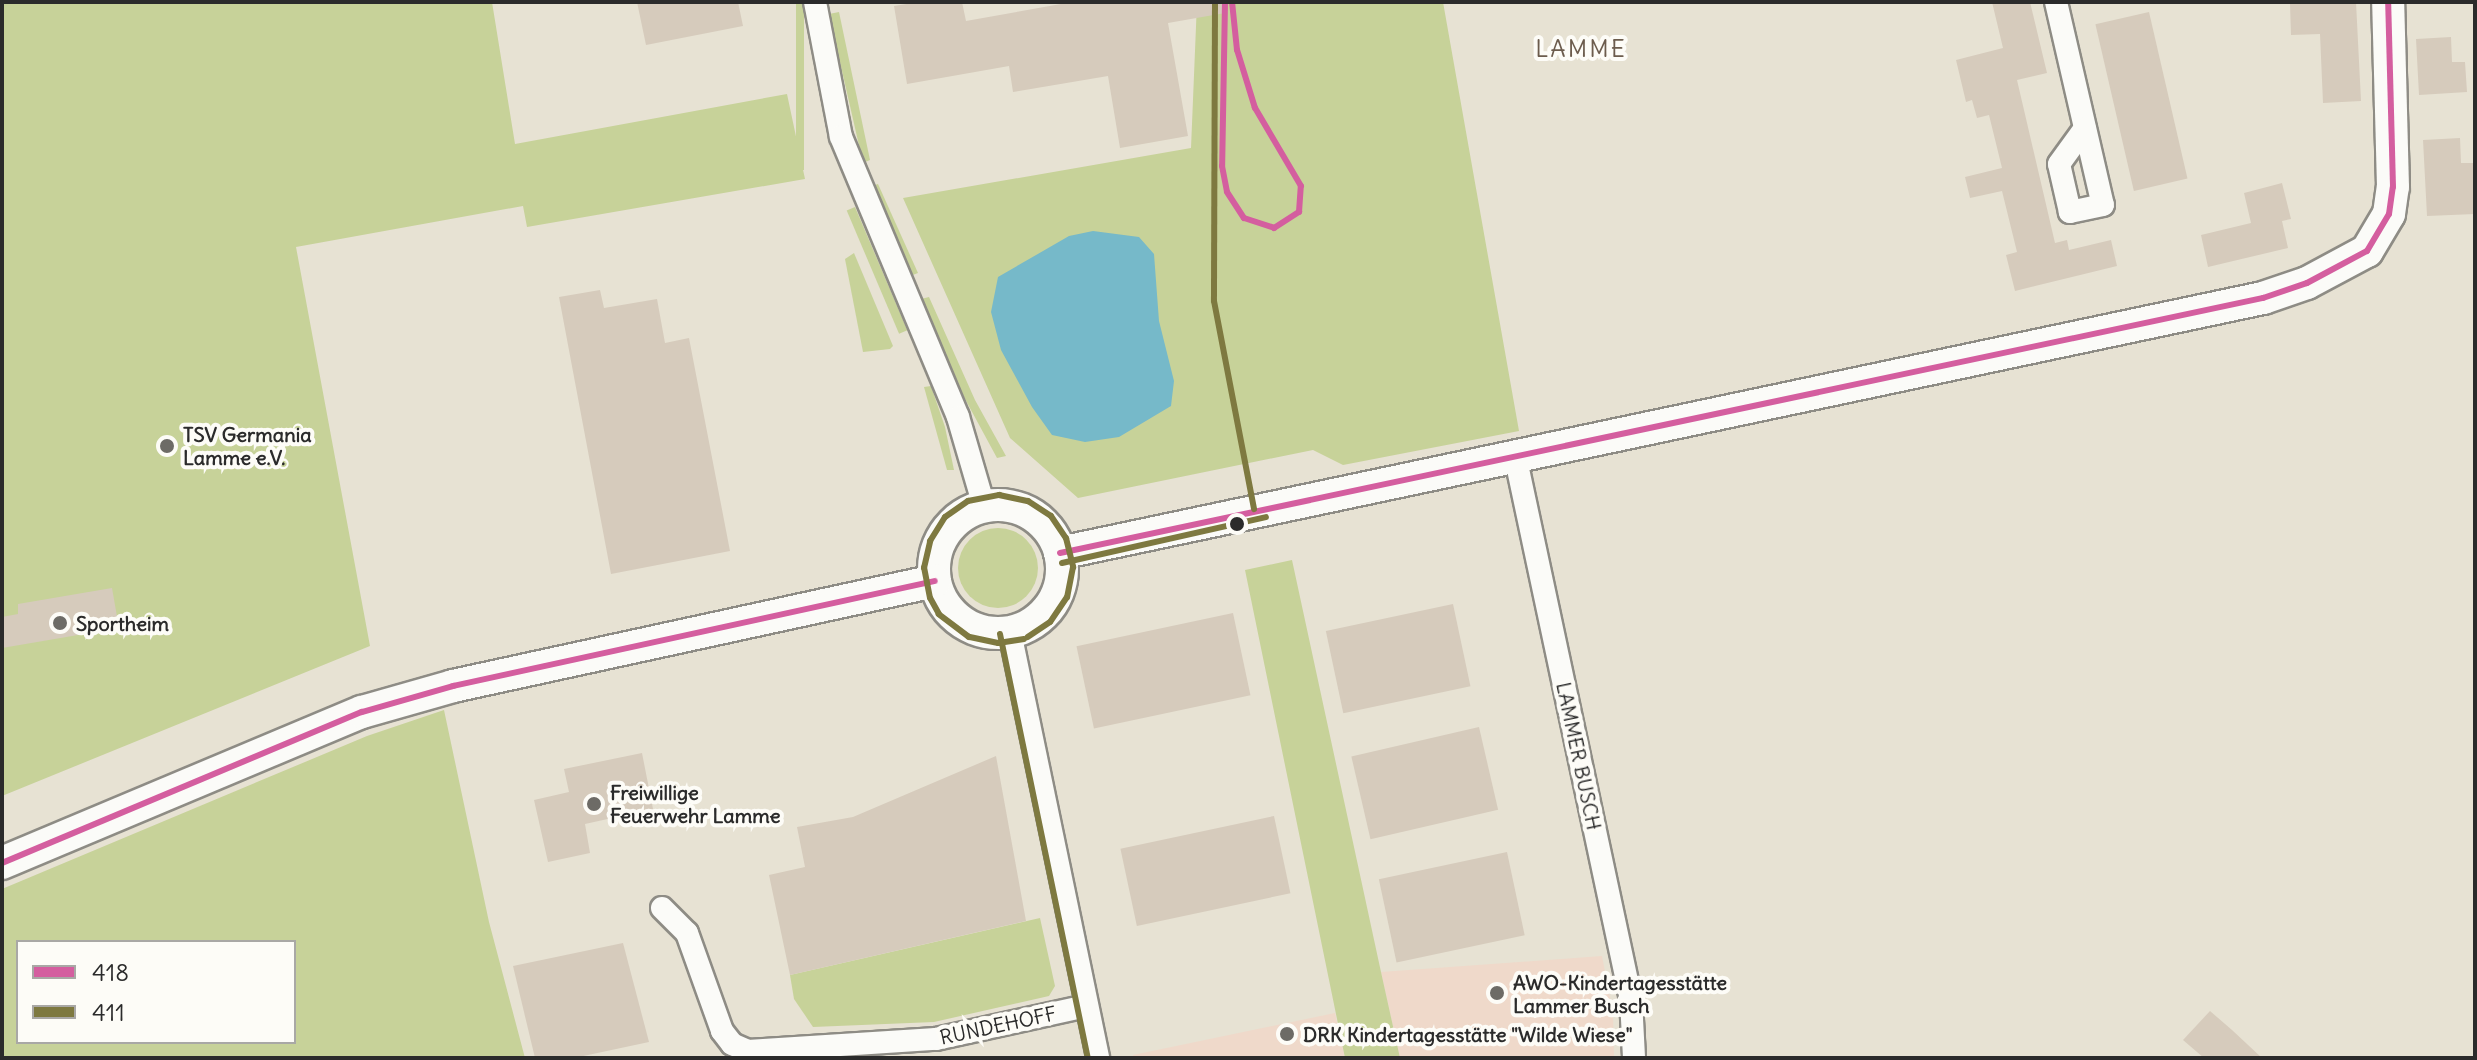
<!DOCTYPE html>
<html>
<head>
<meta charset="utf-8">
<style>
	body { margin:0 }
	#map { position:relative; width:2477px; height:1060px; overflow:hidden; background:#e7e2d3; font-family:Delius,sans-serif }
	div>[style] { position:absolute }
	.built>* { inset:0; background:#efd9ca }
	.green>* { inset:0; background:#c7d299; transform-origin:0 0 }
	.round { border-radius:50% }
	.water>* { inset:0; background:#76b9c9 }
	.building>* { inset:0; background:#d6cbbc; transform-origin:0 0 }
	.roads { filter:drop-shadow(2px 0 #8e8c85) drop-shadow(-2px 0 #8e8c85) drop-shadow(0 2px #8e8c85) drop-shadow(0 -2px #8e8c85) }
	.street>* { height:22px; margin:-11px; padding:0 11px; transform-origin:11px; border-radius:11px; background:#fbfbf8 }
	.secondary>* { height:32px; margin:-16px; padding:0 16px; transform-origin:16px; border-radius:16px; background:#fbfbf8 }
	.secondary>.ring { margin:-16px; padding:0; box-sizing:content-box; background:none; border:32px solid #fbfbf8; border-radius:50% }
	.bus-1>* { height:6px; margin:-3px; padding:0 3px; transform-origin:3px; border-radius:3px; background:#d45e9f }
	.bus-2>* { height:6px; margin:-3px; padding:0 3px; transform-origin:3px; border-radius:3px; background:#7e7940 }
	.dots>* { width:22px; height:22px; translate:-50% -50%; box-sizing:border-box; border:4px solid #fdfcf7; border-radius:50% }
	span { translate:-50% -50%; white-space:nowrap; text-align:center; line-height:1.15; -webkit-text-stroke:8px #fdfcf7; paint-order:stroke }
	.poi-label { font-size:20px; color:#2b2b2b; font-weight:700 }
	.left { translate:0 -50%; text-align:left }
	.street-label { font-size:20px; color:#2b2b2b }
	.quarter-label { font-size:24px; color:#6c5c4d; letter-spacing:2px }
	.frame { position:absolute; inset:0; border:4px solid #2b2b2b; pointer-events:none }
	.legend { position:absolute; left:16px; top:940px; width:280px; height:104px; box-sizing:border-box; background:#fdfcf7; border:2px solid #a9a8a5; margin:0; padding:10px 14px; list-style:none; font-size:24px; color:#2b2b2b }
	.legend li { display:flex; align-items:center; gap:16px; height:40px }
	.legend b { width:40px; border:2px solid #a9a8a5 }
</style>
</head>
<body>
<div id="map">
	<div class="built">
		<i style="clip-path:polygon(1602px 956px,1613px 1013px,1614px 1058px,1400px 1058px,1381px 972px)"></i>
		<i style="clip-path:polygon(1335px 1013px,1345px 1058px,1134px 1058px,1133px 1055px)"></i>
	</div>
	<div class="green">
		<i style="clip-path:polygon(2px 2px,492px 2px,515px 144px,787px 94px,805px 179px,527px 227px,523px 206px,296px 247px,370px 646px,2px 796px)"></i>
		<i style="left:796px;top:2px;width:8px;height:168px"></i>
		<i style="clip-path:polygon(1197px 2px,1443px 2px,1519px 431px,1343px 465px,1313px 450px,1078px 498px,1010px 438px,903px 198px,1191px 148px)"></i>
		<i style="clip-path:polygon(839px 12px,870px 160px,863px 163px,829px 14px)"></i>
		<i style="clip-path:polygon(878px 184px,918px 273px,910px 276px,872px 186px)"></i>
		<i style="left:855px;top:207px;width:134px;height:9px;rotate:67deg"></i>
		<i style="clip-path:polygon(854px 253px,893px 346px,890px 349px,863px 352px,845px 259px)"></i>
		<i style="clip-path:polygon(929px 297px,975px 400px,1006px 456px,997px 458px,958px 386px,921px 299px)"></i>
		<i style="clip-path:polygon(931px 386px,945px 427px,954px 470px,947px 470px,924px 387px)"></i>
		<i class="round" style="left:958px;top:528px;width:80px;height:80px"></i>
		<i style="clip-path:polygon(1292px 560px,1381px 972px,1400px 1058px,1345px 1058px,1245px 570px)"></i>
		<i style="clip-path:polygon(evenodd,444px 710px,489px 922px,525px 1058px,2px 1058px,2px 889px,367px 736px,444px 710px,18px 942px,294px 942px,294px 1042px,18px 1042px,18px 942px)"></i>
		<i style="clip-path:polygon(1040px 918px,1055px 986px,1049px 996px,934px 1022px,813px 1027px,794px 999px,790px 975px)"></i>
	</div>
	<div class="water">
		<i style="clip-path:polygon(1093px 231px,1139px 237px,1154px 254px,1159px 321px,1174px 381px,1171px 406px,1119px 437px,1085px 442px,1052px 435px,1032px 407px,1001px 350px,991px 312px,998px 277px,1069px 236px)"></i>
	</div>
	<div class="building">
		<i style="clip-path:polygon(637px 2px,738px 2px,743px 26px,646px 45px)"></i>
		<i style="clip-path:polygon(919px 2px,962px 2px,966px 21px,1072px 2px,1224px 2px,1225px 13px,1168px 23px,1188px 136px,1120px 148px,1108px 76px,1013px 92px,1009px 66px,907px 84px,894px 6px)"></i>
		<i style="clip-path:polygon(1992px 2px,2030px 2px,2047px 73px,2017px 80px,2055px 243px,2067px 240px,2069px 250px,2111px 240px,2117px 266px,2015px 291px,2006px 255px,2017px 252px,2002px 191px,1970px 198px,1965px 177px,2002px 168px,1989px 115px,1977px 118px,1972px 100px,1966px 102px,1956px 60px,2003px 48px)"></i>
		<i style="clip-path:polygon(2328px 2px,2356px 2px,2361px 101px,2323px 103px,2320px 34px,2291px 35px,2290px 4px)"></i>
		<i style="left:2149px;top:12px;width:171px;height:55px;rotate:77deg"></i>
		<i style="clip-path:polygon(2451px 37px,2452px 62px,2465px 62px,2467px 92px,2419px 95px,2416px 39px)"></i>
		<i style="clip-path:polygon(2460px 138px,2461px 163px,2475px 163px,2475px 214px,2427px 216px,2423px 140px)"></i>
		<i style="clip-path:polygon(2282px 183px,2291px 219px,2282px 221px,2288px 248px,2208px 267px,2201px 235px,2251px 223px,2244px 193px)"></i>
		<i style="clip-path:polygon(600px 290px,604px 308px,657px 299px,665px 343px,689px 338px,730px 551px,611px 574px,559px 297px)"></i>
		<i style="clip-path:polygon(112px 588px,119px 628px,2px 648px,2px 617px,18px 614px,18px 604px)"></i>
		<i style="left:1453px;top:604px;width:84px;height:130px;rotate:78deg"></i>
		<i style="left:1233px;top:613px;width:84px;height:160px;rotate:78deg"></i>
		<i style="left:1479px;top:727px;width:85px;height:131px;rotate:77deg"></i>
		<i style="clip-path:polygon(642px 753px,653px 809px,585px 824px,590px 853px,548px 862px,534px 800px,569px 792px,564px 769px)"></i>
		<i style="clip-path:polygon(996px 756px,1026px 921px,790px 975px,769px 875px,805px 867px,797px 827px,853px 817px)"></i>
		<i style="left:1274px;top:816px;width:79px;height:157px;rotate:78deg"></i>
		<i style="left:1507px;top:852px;width:85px;height:131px;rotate:78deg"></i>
		<i style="clip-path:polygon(623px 943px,649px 1042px,574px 1058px,535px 1058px,513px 966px)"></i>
		<i style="clip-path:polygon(2210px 1011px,2232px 1030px,2262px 1058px,2204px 1058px,2183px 1040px)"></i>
	</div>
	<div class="roads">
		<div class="street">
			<i style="left:815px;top:2px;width:137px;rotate:79.1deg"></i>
			<i style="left:841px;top:137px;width:303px;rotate:67.3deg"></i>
			<i style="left:958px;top:417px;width:93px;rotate:73.7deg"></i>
			<i style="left:2056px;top:2px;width:208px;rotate:77deg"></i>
			<i style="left:2103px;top:205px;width:34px;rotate:168deg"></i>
			<i style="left:2070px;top:212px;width:49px;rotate:-102.9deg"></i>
			<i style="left:2059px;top:164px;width:44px;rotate:-54.2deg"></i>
			<i style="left:1515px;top:455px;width:557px;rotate:77.98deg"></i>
			<i style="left:1631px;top:1000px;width:58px;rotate:87deg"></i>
			<i style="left:1010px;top:632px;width:435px;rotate:78.3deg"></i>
			<i style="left:662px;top:908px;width:35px;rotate:45deg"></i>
			<i style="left:687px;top:933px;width:104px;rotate:70.3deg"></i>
			<i style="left:722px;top:1031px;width:16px;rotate:52deg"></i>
			<i style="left:732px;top:1044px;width:17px;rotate:24deg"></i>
			<i style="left:748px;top:1051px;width:188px;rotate:-3.7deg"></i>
			<i style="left:936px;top:1039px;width:154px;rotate:-12.4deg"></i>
		</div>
		<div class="secondary">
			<i class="ring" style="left:934px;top:505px;width:96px;height:96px"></i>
			<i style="left:1060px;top:553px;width:1230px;rotate:-11.97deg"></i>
			<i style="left:2263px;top:298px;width:46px;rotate:-18.8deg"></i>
			<i style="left:2307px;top:283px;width:68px;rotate:-28.1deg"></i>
			<i style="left:2367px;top:251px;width:43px;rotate:-59.3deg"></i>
			<i style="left:2389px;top:214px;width:27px;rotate:-82deg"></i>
			<i style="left:2393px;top:187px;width:185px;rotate:-91.5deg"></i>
			<i style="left:2px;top:863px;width:390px;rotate:-22.8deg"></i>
			<i style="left:362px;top:712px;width:95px;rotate:-15.9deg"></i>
			<i style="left:453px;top:686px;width:493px;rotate:-12.3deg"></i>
		</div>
	</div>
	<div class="bus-1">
		<i style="left:1225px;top:2px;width:164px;rotate:91deg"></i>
		<i style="left:1222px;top:166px;width:26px;rotate:79deg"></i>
		<i style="left:1227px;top:192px;width:31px;rotate:57deg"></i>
		<i style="left:1244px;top:218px;width:32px;rotate:18deg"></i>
		<i style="left:1274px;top:228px;width:30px;rotate:-33deg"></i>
		<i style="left:1299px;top:212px;width:26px;rotate:-86deg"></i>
		<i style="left:1301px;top:186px;width:91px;rotate:-120.5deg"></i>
		<i style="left:1255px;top:108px;width:61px;rotate:-107.2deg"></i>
		<i style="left:1237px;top:50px;width:48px;rotate:-95.9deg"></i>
		<i style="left:1060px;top:553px;width:1230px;rotate:-11.97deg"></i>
		<i style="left:2263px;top:298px;width:46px;rotate:-18.8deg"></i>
		<i style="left:2307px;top:283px;width:68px;rotate:-28.1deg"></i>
		<i style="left:2367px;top:251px;width:43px;rotate:-59.3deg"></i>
		<i style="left:2389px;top:214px;width:27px;rotate:-82deg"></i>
		<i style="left:2393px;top:187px;width:185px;rotate:-91.5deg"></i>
		<i style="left:2px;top:863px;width:390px;rotate:-22.8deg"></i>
		<i style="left:362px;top:712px;width:95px;rotate:-15.9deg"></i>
		<i style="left:453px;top:686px;width:493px;rotate:-12.3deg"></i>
	</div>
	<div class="bus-2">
		<i style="left:1215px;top:2px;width:299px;rotate:90.2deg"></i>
		<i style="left:1214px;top:301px;width:212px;rotate:79.1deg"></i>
		<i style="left:1062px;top:563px;width:209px;rotate:-12.7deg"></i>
		<i style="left:1000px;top:634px;width:433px;rotate:78.3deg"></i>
		<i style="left:1024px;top:639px;width:26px;rotate:171deg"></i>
		<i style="left:998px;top:643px;width:30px;rotate:-168deg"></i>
		<i style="left:969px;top:637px;width:38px;rotate:-143deg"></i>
		<i style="left:939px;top:614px;width:18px;rotate:-119deg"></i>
		<i style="left:930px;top:598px;width:31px;rotate:-101deg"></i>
		<i style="left:924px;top:568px;width:28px;rotate:-77deg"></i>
		<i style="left:930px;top:541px;width:28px;rotate:-58deg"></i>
		<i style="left:945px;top:517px;width:28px;rotate:-35deg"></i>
		<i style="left:968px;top:501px;width:32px;rotate:-11deg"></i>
		<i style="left:999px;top:495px;width:30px;rotate:12deg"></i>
		<i style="left:1028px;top:501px;width:27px;rotate:33deg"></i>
		<i style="left:1051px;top:516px;width:27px;rotate:56deg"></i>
		<i style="left:1066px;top:538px;width:30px;rotate:76deg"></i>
		<i style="left:1073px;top:567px;width:31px;rotate:101deg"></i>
		<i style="left:1067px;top:597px;width:30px;rotate:124deg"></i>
		<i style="left:1050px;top:622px;width:27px;rotate:146deg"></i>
	</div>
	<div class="dots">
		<i style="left:167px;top:446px;background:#6d6b66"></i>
		<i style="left:1237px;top:524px;background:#2b2b2b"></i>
		<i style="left:60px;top:623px;background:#6d6b66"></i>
		<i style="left:594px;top:804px;background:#6d6b66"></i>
		<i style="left:1497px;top:993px;background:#6d6b66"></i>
		<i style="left:1287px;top:1034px;background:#6d6b66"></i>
	</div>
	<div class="poi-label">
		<span class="left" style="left:183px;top:446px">TSV Germania<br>Lamme e.V.</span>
		<span class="left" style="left:76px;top:623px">Sportheim</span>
		<span class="left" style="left:610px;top:804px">Freiwillige<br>Feuerwehr Lamme</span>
		<span class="left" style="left:1513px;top:994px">AWO-Kindertagesstätte<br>Lammer Busch</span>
		<span class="left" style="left:1303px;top:1034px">DRK Kindertagesstätte "Wilde Wiese"</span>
	</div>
	<div class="street-label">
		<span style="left:1579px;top:756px;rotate:78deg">LAMMER BUSCH</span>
		<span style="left:998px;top:1025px;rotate:-12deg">RUNDEHOFF</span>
	</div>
	<div class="quarter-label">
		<span style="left:1581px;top:49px">LAMME</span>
	</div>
	<div class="frame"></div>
	<ul class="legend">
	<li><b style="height:10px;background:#d45e9f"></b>418</li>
	<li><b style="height:10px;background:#7e7940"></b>411</li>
	</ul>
</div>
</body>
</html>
